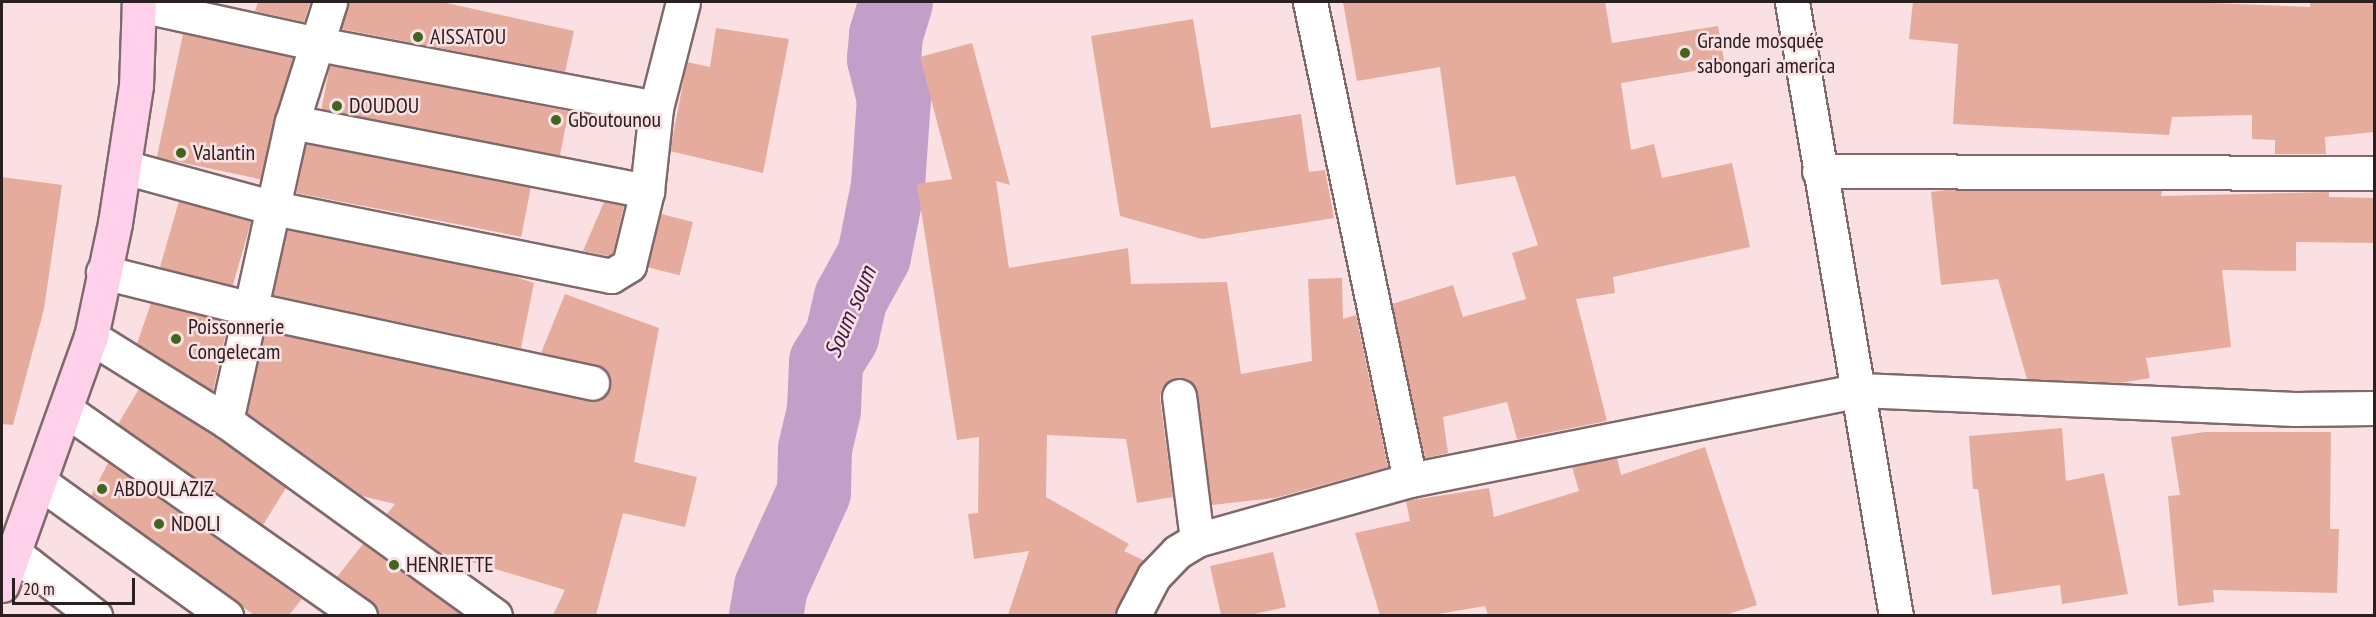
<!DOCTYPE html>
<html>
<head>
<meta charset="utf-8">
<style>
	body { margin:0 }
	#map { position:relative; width:2376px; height:617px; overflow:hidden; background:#fae0e3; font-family:"PT Sans Narrow",sans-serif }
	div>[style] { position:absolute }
	.river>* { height:74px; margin:-37px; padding:0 37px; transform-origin:37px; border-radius:37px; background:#c29fc9 }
	.building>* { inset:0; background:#e5ac9d; transform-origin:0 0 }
	.roads { filter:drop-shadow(2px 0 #80696b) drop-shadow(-2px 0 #80696b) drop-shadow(0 2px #80696b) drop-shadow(0 -2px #80696b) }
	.street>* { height:33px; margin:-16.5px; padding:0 16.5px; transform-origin:16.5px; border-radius:16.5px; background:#fff }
	.primary>* { height:33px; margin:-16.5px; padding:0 16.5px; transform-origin:16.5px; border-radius:16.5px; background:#fed0e9 }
	.dots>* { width:16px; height:16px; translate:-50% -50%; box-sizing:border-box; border:3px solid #fae0e3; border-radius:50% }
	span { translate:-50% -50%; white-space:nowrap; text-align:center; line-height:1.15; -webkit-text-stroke:5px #fae0e3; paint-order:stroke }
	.poi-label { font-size:22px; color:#2a2022 }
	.left { translate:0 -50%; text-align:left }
	.water-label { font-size:24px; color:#42164a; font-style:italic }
	.frame { position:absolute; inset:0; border:3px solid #2a2022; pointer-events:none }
	.scale { position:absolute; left:12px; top:578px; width:123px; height:27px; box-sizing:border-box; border:3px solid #2a2022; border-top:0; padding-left:8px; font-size:18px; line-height:21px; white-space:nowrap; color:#2a2022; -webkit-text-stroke:4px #fae0e3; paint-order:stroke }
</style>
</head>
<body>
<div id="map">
	<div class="river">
		<i style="left:766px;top:616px;width:29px;rotate:-80deg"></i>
		<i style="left:771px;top:587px;width:104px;rotate:-65.6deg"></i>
		<i style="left:814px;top:492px;width:43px;rotate:-88.7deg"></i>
		<i style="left:815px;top:449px;width:40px;rotate:-77deg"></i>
		<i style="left:824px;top:410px;width:48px;rotate:-87.6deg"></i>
		<i style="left:826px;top:362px;width:31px;rotate:-58deg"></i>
		<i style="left:842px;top:336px;width:39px;rotate:-77deg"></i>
		<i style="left:851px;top:298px;width:48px;rotate:-61.3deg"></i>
		<i style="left:874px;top:256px;width:71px;rotate:-78.7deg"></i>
		<i style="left:888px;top:186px;width:87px;rotate:-86.1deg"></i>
		<i style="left:894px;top:99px;width:41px;rotate:-104deg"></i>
		<i style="left:884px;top:59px;width:24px;rotate:-85deg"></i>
		<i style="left:886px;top:35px;width:34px;rotate:-73deg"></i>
	</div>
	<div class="building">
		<i style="clip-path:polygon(258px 2px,310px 2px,304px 22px,255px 11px)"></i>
		<i style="clip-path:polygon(348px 2px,442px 2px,574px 31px,565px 72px,341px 29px)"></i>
		<i style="clip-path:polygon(1343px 2px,1605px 2px,1612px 43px,1718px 26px,1725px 66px,1621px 83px,1631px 150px,1654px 144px,1662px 178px,1732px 163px,1750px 247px,1613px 277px,1615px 293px,1576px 299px,1607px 421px,1517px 439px,1507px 402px,1443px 417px,1448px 453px,1425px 458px,1392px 304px,1453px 285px,1463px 317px,1526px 299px,1512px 253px,1538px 245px,1515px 176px,1456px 185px,1440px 67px,1357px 81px)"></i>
		<i style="clip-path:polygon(1913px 2px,2186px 2px,2310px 7px,2310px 2px,2374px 2px,2374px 132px,2325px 137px,2326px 154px,2275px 154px,2275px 140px,2252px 139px,2252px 115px,2172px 117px,2169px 135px,1953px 124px,1958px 44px,1909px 39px)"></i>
		<i style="clip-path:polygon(1193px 19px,1211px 128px,1301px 114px,1309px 172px,1325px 170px,1334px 218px,1202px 239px,1120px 216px,1091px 36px)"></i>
		<i style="clip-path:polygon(716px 28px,789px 39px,763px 173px,670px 151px,687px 62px,710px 67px)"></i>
		<i style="left:183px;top:34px;width:113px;height:126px;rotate:12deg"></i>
		<i style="clip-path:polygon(972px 43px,1010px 185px,996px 181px,1009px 268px,1128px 248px,1131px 284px,1227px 282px,1241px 374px,1312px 361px,1308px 279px,1342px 278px,1343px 319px,1356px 315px,1388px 467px,1275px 498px,1212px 505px,1197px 393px,1187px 379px,1176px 378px,1162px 388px,1160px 398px,1173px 497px,1137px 503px,1126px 439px,1047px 435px,1046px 497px,1129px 544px,1124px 551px,1143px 560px,1114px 615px,1008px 615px,1029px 551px,974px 559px,968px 514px,978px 513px,979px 437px,957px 440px,917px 184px,952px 179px,920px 57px)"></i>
		<i style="left:330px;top:65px;width:243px;height:45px;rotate:11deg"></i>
		<i style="left:306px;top:144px;width:229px;height:50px;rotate:11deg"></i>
		<i style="clip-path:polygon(2px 177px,62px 185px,44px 309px,13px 425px,2px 424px)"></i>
		<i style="clip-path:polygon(1947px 190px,2162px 191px,2161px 196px,2329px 192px,2329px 197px,2374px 198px,2374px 243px,2296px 242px,2296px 271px,2222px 270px,2231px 347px,2146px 358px,2150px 378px,2120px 383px,2027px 379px,1998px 279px,1941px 285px,1931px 192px)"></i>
		<i style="left:179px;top:201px;width:75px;height:69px;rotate:16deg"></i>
		<i style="clip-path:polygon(604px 202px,624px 206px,613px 253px,608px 256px,583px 251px)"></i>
		<i style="left:661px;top:214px;width:33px;height:55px;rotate:14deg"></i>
		<i style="clip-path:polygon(287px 230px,510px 275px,534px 283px,521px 348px,273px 295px)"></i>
		<i style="clip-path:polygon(565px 294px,659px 328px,634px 462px,697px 477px,685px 527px,623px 513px,596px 615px,553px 615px,565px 590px,439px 552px,387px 514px,395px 504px,362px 496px,247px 413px,265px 331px,598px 401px,610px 386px,604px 369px,541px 353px)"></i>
		<i style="clip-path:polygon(151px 303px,228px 323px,213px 391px,137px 344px)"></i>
		<i style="clip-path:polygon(139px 389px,216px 437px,286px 488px,263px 525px,118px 424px)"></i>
		<i style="clip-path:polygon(2062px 428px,2066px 481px,2104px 473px,2128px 594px,2062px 604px,2060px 585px,1992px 595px,1978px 489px,1973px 489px,1969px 436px)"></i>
		<i style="clip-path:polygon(2205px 432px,2331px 432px,2330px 529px,2339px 529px,2337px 593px,2213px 590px,2214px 602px,2178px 606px,2168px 496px,2180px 495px,2171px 437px)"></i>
		<i style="clip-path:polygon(1705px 447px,1757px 605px,1725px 615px,1488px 615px,1485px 606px,1432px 615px,1380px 615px,1355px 533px,1410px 521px,1406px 501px,1489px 488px,1494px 517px,1579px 491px,1572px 467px,1617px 458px,1621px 475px)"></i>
		<i style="clip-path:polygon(108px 463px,302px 599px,289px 615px,254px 615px,91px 496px)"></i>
		<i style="clip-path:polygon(363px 544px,462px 615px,380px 615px,371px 601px,337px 577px)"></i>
		<i style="clip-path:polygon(1273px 552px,1286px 607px,1250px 615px,1221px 615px,1210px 566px)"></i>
	</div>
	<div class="roads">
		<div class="street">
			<i style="left:1310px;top:2px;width:488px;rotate:78.2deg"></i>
			<i style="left:1792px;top:2px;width:623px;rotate:80.39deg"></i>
			<i style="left:139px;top:5px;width:183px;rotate:12.3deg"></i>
			<i style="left:318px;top:44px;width:344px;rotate:10.7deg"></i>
			<i style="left:292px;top:122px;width:362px;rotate:11deg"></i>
			<i style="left:124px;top:167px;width:156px;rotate:15.3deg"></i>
			<i style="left:274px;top:208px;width:344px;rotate:11.4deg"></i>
			<i style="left:611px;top:276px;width:21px;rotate:-31deg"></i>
			<i style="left:629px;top:265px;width:76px;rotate:-76.3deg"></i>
			<i style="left:647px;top:191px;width:83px;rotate:-83.8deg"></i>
			<i style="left:656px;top:108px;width:109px;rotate:-75.7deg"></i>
			<i style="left:1819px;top:171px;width:555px;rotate:0.21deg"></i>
			<i style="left:103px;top:272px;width:153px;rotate:14deg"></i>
			<i style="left:251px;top:309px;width:349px;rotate:12.2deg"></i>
			<i style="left:91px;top:337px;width:159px;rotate:31.9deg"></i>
			<i style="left:226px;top:421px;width:332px;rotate:35.9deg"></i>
			<i style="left:66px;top:410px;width:359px;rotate:35deg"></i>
			<i style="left:226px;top:421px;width:306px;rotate:-77.6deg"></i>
			<i style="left:292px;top:122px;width:126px;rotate:-72.4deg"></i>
			<i style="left:41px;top:483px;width:228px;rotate:35.7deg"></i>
			<i style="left:1197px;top:540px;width:221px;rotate:-15.7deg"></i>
			<i style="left:1410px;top:480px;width:459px;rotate:-11.3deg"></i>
			<i style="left:1860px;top:390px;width:435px;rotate:2.5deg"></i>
			<i style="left:2295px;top:409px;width:79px;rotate:-0.7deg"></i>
			<i style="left:14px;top:553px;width:103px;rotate:37.9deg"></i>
			<i style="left:1133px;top:616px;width:45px;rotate:-62.3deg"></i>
			<i style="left:1154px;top:576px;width:33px;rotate:-46deg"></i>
			<i style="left:1177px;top:552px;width:23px;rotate:-31deg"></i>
			<i style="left:1197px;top:540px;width:145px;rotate:-97.1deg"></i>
		</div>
		<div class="primary">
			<i style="left:2px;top:585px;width:263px;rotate:-70.3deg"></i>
			<i style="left:91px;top:337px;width:116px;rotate:-78.1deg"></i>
			<i style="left:115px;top:223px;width:139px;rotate:-81.3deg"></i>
			<i style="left:136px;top:86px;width:84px;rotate:-88deg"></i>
		</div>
	</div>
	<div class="dots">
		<i style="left:418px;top:37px;background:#3f651f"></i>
		<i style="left:1685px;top:53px;background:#3f651f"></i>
		<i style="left:337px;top:106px;background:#3f651f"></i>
		<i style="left:556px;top:120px;background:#3f651f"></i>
		<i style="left:181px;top:153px;background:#3f651f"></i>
		<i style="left:176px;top:339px;background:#3f651f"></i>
		<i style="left:102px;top:489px;background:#3f651f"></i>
		<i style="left:159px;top:524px;background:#3f651f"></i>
		<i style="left:394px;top:565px;background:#3f651f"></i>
	</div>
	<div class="poi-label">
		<span class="left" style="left:430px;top:37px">AISSATOU</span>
		<span class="left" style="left:1697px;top:53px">Grande mosquée<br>sabongari america</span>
		<span class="left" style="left:349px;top:106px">DOUDOU</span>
		<span class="left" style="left:568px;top:120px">Gboutounou</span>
		<span class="left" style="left:193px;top:153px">Valantin</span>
		<span class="left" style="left:188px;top:339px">Poissonnerie<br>Congelecam</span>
		<span class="left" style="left:114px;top:489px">ABDOULAZIZ</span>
		<span class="left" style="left:171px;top:524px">NDOLI</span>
		<span class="left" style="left:406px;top:565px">HENRIETTE</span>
	</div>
	<div class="water-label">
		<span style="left:850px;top:312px;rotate:-67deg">Soum soum</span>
	</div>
	<div class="frame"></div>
	<div class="scale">20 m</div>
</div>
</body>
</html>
